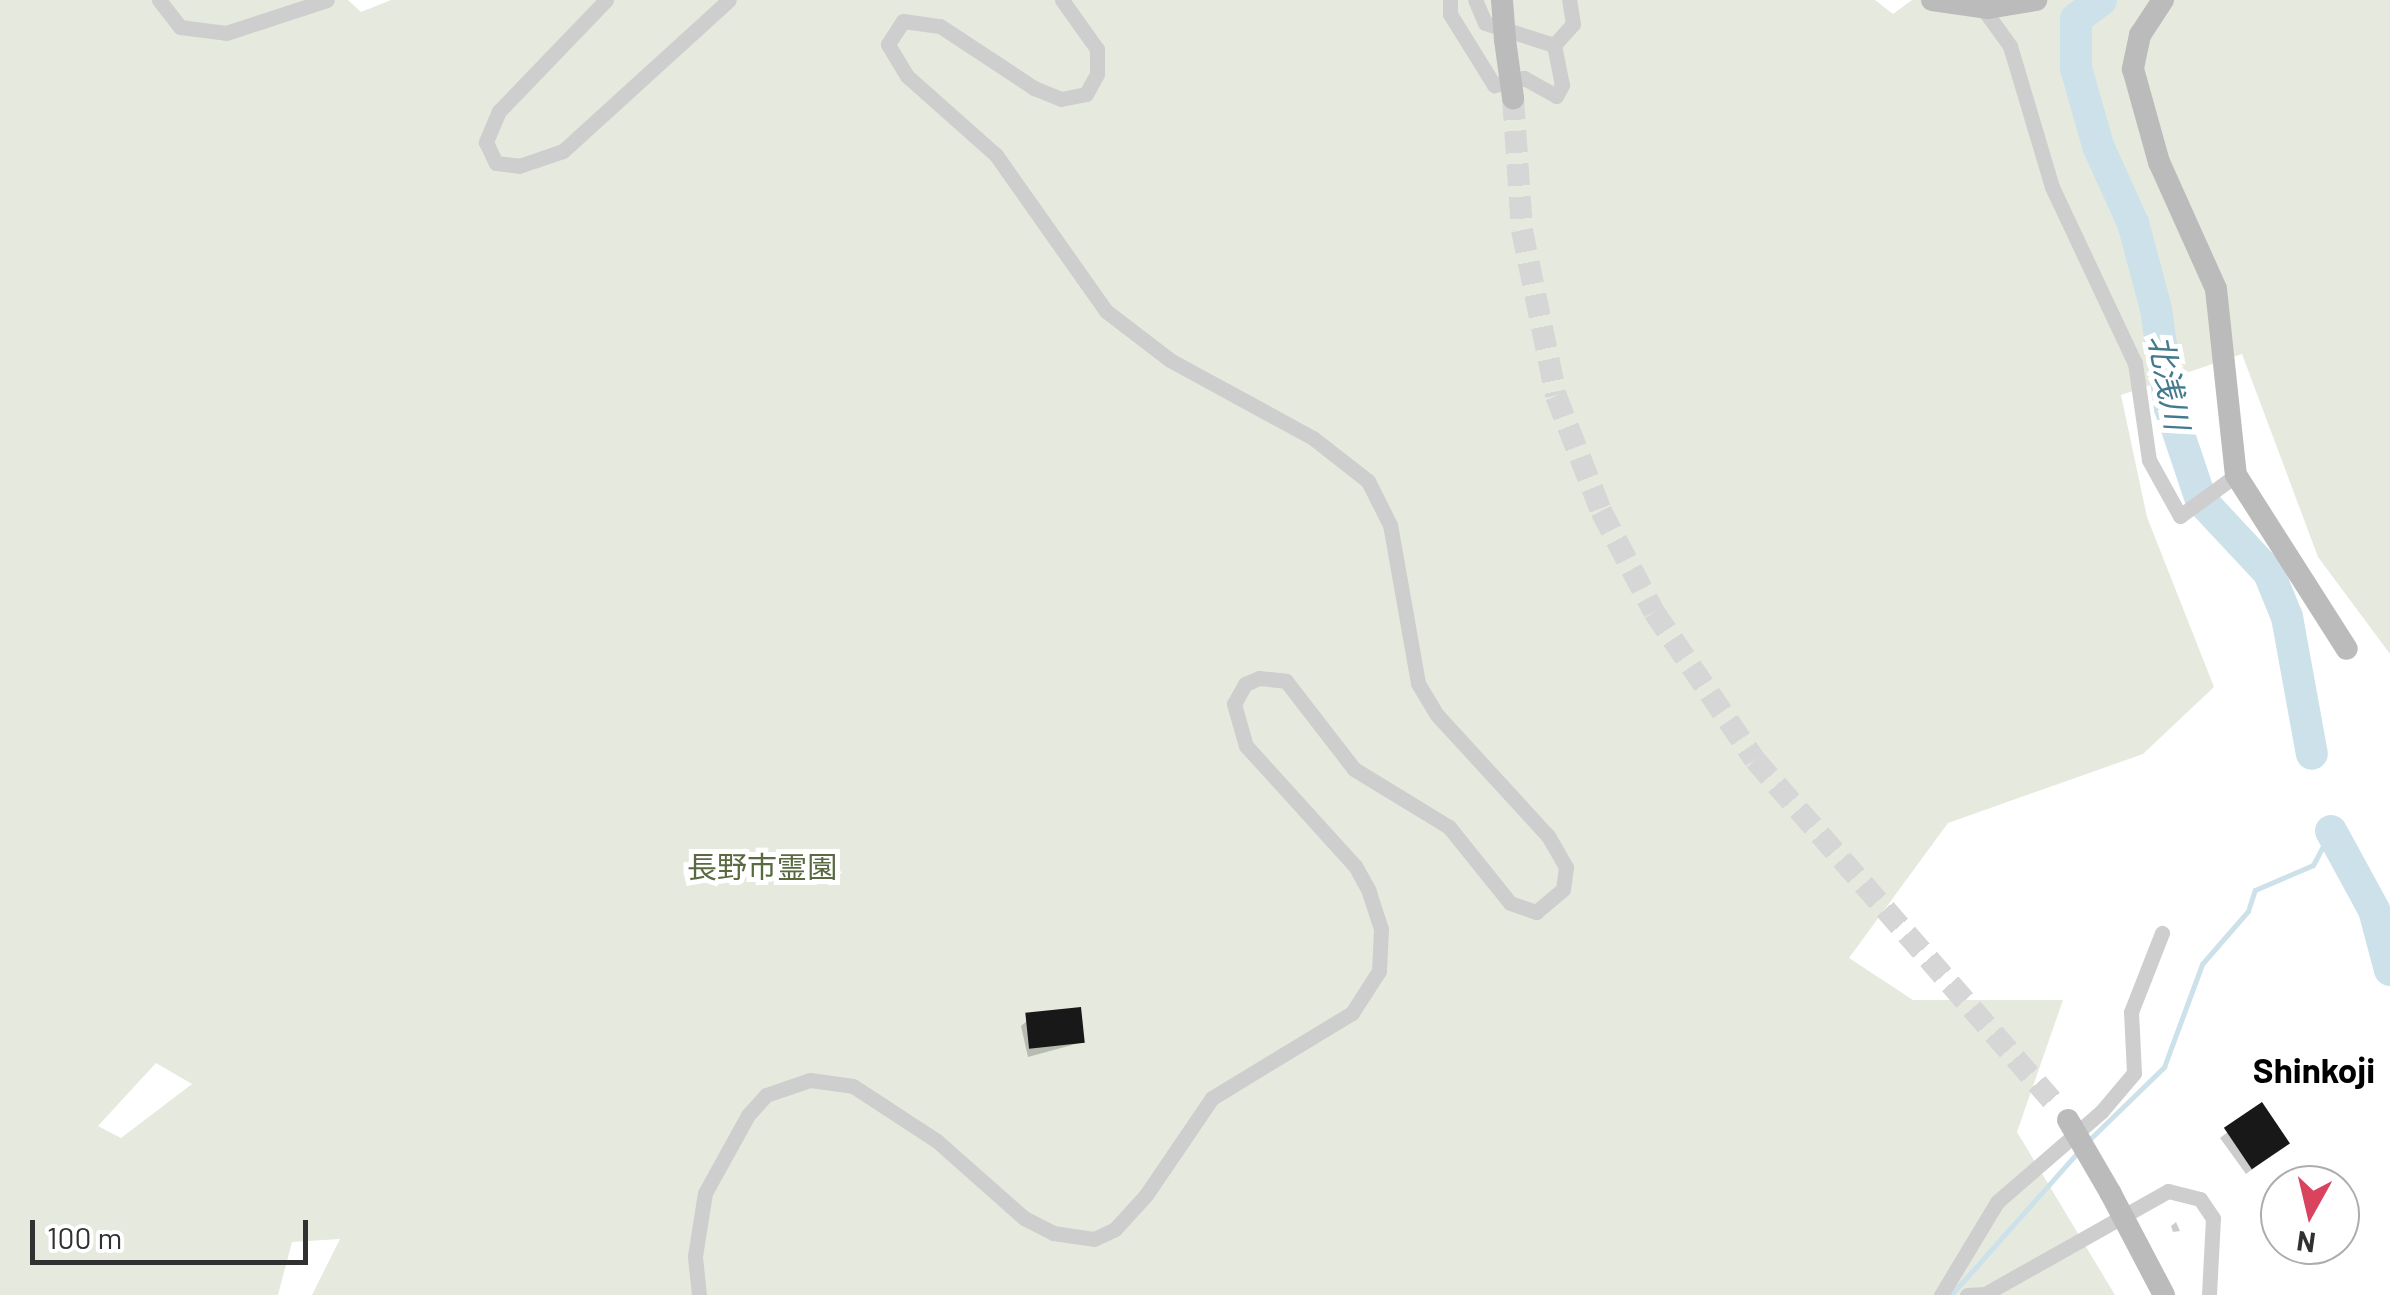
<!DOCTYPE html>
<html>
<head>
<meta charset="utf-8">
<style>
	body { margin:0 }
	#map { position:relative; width:2390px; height:1295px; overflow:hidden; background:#fff; font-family:Barlow,"Noto Sans JP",sans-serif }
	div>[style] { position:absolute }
	.green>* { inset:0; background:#e6eade }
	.shadow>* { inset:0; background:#0003 }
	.stream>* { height:5px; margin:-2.5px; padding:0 2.5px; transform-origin:2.5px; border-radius:2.5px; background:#cce1e9 }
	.river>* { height:32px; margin:-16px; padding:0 16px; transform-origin:16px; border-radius:16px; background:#cce1e9 }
	.building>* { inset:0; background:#181818; transform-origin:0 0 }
	.secondary-tunnel>* { height:22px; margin-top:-11px; transform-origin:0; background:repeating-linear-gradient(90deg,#d6d6d6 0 22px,transparent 0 33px) }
	.street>* { height:15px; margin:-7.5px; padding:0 7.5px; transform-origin:7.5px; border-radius:7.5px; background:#cecece }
	.secondary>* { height:22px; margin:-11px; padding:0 11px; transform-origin:11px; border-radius:11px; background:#bbb }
	.secondary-bridge>* { height:22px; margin:-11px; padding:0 11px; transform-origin:11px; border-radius:11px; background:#bbb }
	span { translate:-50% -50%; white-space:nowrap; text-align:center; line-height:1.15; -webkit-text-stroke:10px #fff; paint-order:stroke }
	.park-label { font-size:30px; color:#596a41 }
	.water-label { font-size:32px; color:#447a8e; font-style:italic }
	.quarter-label { font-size:35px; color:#000; font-weight:700 }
	.north { position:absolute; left:2260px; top:1165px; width:100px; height:100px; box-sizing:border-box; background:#fff; border:2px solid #adadad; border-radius:50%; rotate:188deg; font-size:28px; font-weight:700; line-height:40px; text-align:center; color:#313131 }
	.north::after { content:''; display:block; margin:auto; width:35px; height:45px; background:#d9435e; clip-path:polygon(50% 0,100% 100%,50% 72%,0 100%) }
	.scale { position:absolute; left:30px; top:1220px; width:278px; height:45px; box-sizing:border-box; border:5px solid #313131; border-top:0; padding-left:12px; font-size:30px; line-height:35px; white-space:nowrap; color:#313131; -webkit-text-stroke:8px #fff; paint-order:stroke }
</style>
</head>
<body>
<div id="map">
	<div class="green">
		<i style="clip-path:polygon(evenodd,0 0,348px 0,361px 12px,391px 0,1875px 0,1893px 14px,1912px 0,2390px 0,2390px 654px,2318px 557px,2242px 354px,2121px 395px,2147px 517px,2214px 687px,2143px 754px,1948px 823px,1849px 958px,1913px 1000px,2063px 1000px,2017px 1132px,2115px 1295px,312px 1295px,340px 1239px,292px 1242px,278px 1295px,0 1295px,0 0,156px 1063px,192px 1084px,121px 1138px,98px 1126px,156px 1063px)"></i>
	</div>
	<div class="shadow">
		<i style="clip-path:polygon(1028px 1020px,1083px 1042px,1028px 1057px,1021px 1026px)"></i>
		<i style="clip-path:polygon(2262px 1105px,2280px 1149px,2246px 1174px,2220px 1138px)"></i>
		<i style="clip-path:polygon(2278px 1199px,2280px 1199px,2280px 1230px,2274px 1203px)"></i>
		<i style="clip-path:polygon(2176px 1222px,2180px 1231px,2173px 1232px,2171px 1226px)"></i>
	</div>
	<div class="stream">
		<i style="left:2089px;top:1140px;width:105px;rotate:-44.2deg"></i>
		<i style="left:2164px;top:1067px;width:110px;rotate:-69.7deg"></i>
		<i style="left:2202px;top:964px;width:70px;rotate:-49deg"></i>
		<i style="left:2248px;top:911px;width:22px;rotate:-72deg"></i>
		<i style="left:2255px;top:890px;width:63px;rotate:-23.3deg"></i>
		<i style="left:2313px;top:865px;width:38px;rotate:-62deg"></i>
		<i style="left:1951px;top:1295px;width:191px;rotate:-48.4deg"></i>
	</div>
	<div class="river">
		<i style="left:2101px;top:0;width:31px;rotate:143deg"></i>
		<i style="left:2076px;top:19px;width:49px;rotate:90deg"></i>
		<i style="left:2076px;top:68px;width:81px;rotate:74.2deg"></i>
		<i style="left:2098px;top:146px;width:85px;rotate:65.6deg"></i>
		<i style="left:2133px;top:223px;width:89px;rotate:75deg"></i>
		<i style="left:2156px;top:309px;width:100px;rotate:82deg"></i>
		<i style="left:2170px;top:408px;width:97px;rotate:71.4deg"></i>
		<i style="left:2201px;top:500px;width:100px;rotate:47deg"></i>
		<i style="left:2269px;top:573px;width:48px;rotate:67.8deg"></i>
		<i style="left:2287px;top:617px;width:139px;rotate:79.7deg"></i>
		<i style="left:2331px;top:831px;width:90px;rotate:61.4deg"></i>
		<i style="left:2374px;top:910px;width:62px;rotate:75.1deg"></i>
	</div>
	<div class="building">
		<i style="left:1081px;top:1007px;width:36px;height:56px;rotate:84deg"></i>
		<i style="left:2262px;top:1102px;width:50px;height:46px;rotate:56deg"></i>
	</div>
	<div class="secondary-tunnel">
		<i style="left:1513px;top:98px;width:132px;rotate:86.1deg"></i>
		<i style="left:1522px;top:230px;width:169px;rotate:78.4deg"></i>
		<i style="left:1556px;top:396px;width:123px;rotate:68.6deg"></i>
		<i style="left:1601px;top:511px;width:114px;rotate:62.3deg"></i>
		<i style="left:1654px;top:612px;width:179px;rotate:55.7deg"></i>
		<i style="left:1755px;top:760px;width:461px;rotate:48.9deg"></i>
	</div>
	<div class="street">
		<i style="left:159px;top:0;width:34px;rotate:52deg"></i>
		<i style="left:180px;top:27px;width:46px;rotate:7.4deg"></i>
		<i style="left:226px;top:33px;width:106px;rotate:-18.1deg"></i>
		<i style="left:606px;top:0;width:154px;rotate:133.9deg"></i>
		<i style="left:499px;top:111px;width:34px;rotate:113deg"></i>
		<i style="left:486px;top:142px;width:23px;rotate:65deg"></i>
		<i style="left:496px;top:163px;width:23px;rotate:7deg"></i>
		<i style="left:519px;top:166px;width:46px;rotate:-18.8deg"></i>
		<i style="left:563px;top:151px;width:224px;rotate:-42.3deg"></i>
		<i style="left:1450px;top:0;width:14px;rotate:90deg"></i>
		<i style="left:1450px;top:14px;width:84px;rotate:58.2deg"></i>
		<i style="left:1494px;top:85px;width:31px;rotate:-13deg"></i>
		<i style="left:1524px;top:78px;width:37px;rotate:29deg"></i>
		<i style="left:1556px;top:96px;width:13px;rotate:-61deg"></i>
		<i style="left:1562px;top:85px;width:41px;rotate:-101.3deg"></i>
		<i style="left:1554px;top:45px;width:72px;rotate:-162.3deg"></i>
		<i style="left:1485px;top:23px;width:25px;rotate:-113deg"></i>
		<i style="left:1979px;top:3px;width:53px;rotate:54.2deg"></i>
		<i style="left:2010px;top:46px;width:147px;rotate:73.4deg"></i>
		<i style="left:2052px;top:187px;width:195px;rotate:64.8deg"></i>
		<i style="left:2135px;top:363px;width:98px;rotate:81.8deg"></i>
		<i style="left:2149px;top:460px;width:64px;rotate:61deg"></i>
		<i style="left:2180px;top:516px;width:69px;rotate:-36.2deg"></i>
		<i style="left:1554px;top:45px;width:28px;rotate:-48deg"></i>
		<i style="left:1573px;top:24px;width:24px;rotate:-99deg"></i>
		<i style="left:699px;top:1295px;width:39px;rotate:-96deg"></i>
		<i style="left:695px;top:1256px;width:64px;rotate:-81deg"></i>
		<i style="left:705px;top:1193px;width:89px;rotate:-61.1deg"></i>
		<i style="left:748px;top:1115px;width:27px;rotate:-48deg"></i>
		<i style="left:766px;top:1095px;width:46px;rotate:-18.8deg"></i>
		<i style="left:810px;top:1080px;width:43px;rotate:7.9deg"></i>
		<i style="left:853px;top:1086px;width:100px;rotate:33.2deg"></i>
		<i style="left:937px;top:1141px;width:116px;rotate:41.5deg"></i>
		<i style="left:1024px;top:1218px;width:33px;rotate:27deg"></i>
		<i style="left:1053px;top:1233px;width:41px;rotate:8.3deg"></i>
		<i style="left:1094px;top:1239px;width:23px;rotate:-25deg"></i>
		<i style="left:1115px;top:1229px;width:46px;rotate:-47.6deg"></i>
		<i style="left:1146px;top:1195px;width:117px;rotate:-55.8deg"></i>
		<i style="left:1212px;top:1098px;width:164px;rotate:-31.3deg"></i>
		<i style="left:1352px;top:1013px;width:50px;rotate:-57.3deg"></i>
		<i style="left:1379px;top:971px;width:42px;rotate:-87.3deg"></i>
		<i style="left:1381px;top:929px;width:40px;rotate:-108deg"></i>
		<i style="left:1369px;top:891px;width:29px;rotate:-119deg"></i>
		<i style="left:1355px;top:866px;width:162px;rotate:-132.2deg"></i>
		<i style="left:1246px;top:746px;width:44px;rotate:-105.9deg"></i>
		<i style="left:1234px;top:704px;width:23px;rotate:-61deg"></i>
		<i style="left:1245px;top:684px;width:15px;rotate:-23deg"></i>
		<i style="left:1259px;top:678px;width:27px;rotate:6deg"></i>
		<i style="left:1286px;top:681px;width:111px;rotate:52.3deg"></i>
		<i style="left:1354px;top:769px;width:111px;rotate:31.4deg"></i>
		<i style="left:1449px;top:827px;width:97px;rotate:51.2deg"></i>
		<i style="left:1510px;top:903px;width:28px;rotate:19deg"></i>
		<i style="left:1536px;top:912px;width:35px;rotate:-40deg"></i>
		<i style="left:1563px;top:889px;width:22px;rotate:-82deg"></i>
		<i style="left:1566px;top:867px;width:36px;rotate:-120deg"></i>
		<i style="left:1548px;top:836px;width:164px;rotate:-132.5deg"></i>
		<i style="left:1437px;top:715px;width:37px;rotate:-121deg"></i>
		<i style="left:1418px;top:683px;width:160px;rotate:-100deg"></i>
		<i style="left:1390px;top:525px;width:49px;rotate:-116.6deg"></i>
		<i style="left:1368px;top:481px;width:70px;rotate:-142deg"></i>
		<i style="left:1313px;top:438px;width:163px;rotate:-151.4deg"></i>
		<i style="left:1170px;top:360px;width:81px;rotate:-142.6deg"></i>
		<i style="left:1106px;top:311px;width:191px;rotate:-125.2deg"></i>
		<i style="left:996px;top:155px;width:119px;rotate:-138.4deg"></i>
		<i style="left:907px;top:76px;width:37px;rotate:-121deg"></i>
		<i style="left:888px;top:44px;width:27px;rotate:-57deg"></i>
		<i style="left:903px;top:21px;width:37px;rotate:8deg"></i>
		<i style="left:940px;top:26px;width:113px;rotate:33.4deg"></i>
		<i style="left:1034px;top:88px;width:29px;rotate:22deg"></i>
		<i style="left:1061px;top:99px;width:25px;rotate:-11deg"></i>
		<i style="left:1086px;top:94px;width:23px;rotate:-61deg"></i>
		<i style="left:1097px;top:74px;width:25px;rotate:-90deg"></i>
		<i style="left:1097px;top:49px;width:60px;rotate:-125.5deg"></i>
		<i style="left:1941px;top:1295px;width:109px;rotate:-58.9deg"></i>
		<i style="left:1997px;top:1202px;width:138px;rotate:-40.9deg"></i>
		<i style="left:2101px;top:1112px;width:51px;rotate:-49.8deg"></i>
		<i style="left:2134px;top:1073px;width:61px;rotate:-92.8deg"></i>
		<i style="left:2131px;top:1012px;width:85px;rotate:-68.6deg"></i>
		<i style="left:1967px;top:1295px;width:18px;rotate:-3deg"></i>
		<i style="left:1985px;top:1294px;width:210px;rotate:-29.4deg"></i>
		<i style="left:2168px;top:1191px;width:33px;rotate:14deg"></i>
		<i style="left:2200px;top:1199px;width:23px;rotate:56deg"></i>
		<i style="left:2213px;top:1218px;width:77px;rotate:93deg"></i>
	</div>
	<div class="secondary">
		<i style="left:2163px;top:0;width:42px;rotate:123.3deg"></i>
		<i style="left:2140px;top:35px;width:35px;rotate:102deg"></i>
		<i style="left:2133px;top:69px;width:97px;rotate:74.4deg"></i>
		<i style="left:2159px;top:162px;width:139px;rotate:65.8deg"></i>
		<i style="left:2216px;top:289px;width:187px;rotate:83.9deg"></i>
		<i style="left:2236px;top:475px;width:206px;rotate:57.5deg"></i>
		<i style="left:1505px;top:40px;width:59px;rotate:82.1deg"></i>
		<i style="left:2111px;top:1194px;width:114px;rotate:62.3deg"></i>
	</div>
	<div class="secondary-bridge">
		<i style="left:1502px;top:0;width:40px;rotate:85.7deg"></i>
		<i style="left:1932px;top:0;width:57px;rotate:8.1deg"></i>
		<i style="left:1988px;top:8px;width:49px;rotate:-9.5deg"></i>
		<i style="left:2068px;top:1120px;width:86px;rotate:59.8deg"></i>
	</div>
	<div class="park-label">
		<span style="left:762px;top:866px">長野市霊園</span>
	</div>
	<div class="water-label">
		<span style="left:2170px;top:382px;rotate:79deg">北浅川</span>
	</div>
	<div class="quarter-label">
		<span style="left:2314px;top:1069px">Shinkoji</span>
	</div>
	<div class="north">N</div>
	<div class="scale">100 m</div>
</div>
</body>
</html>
